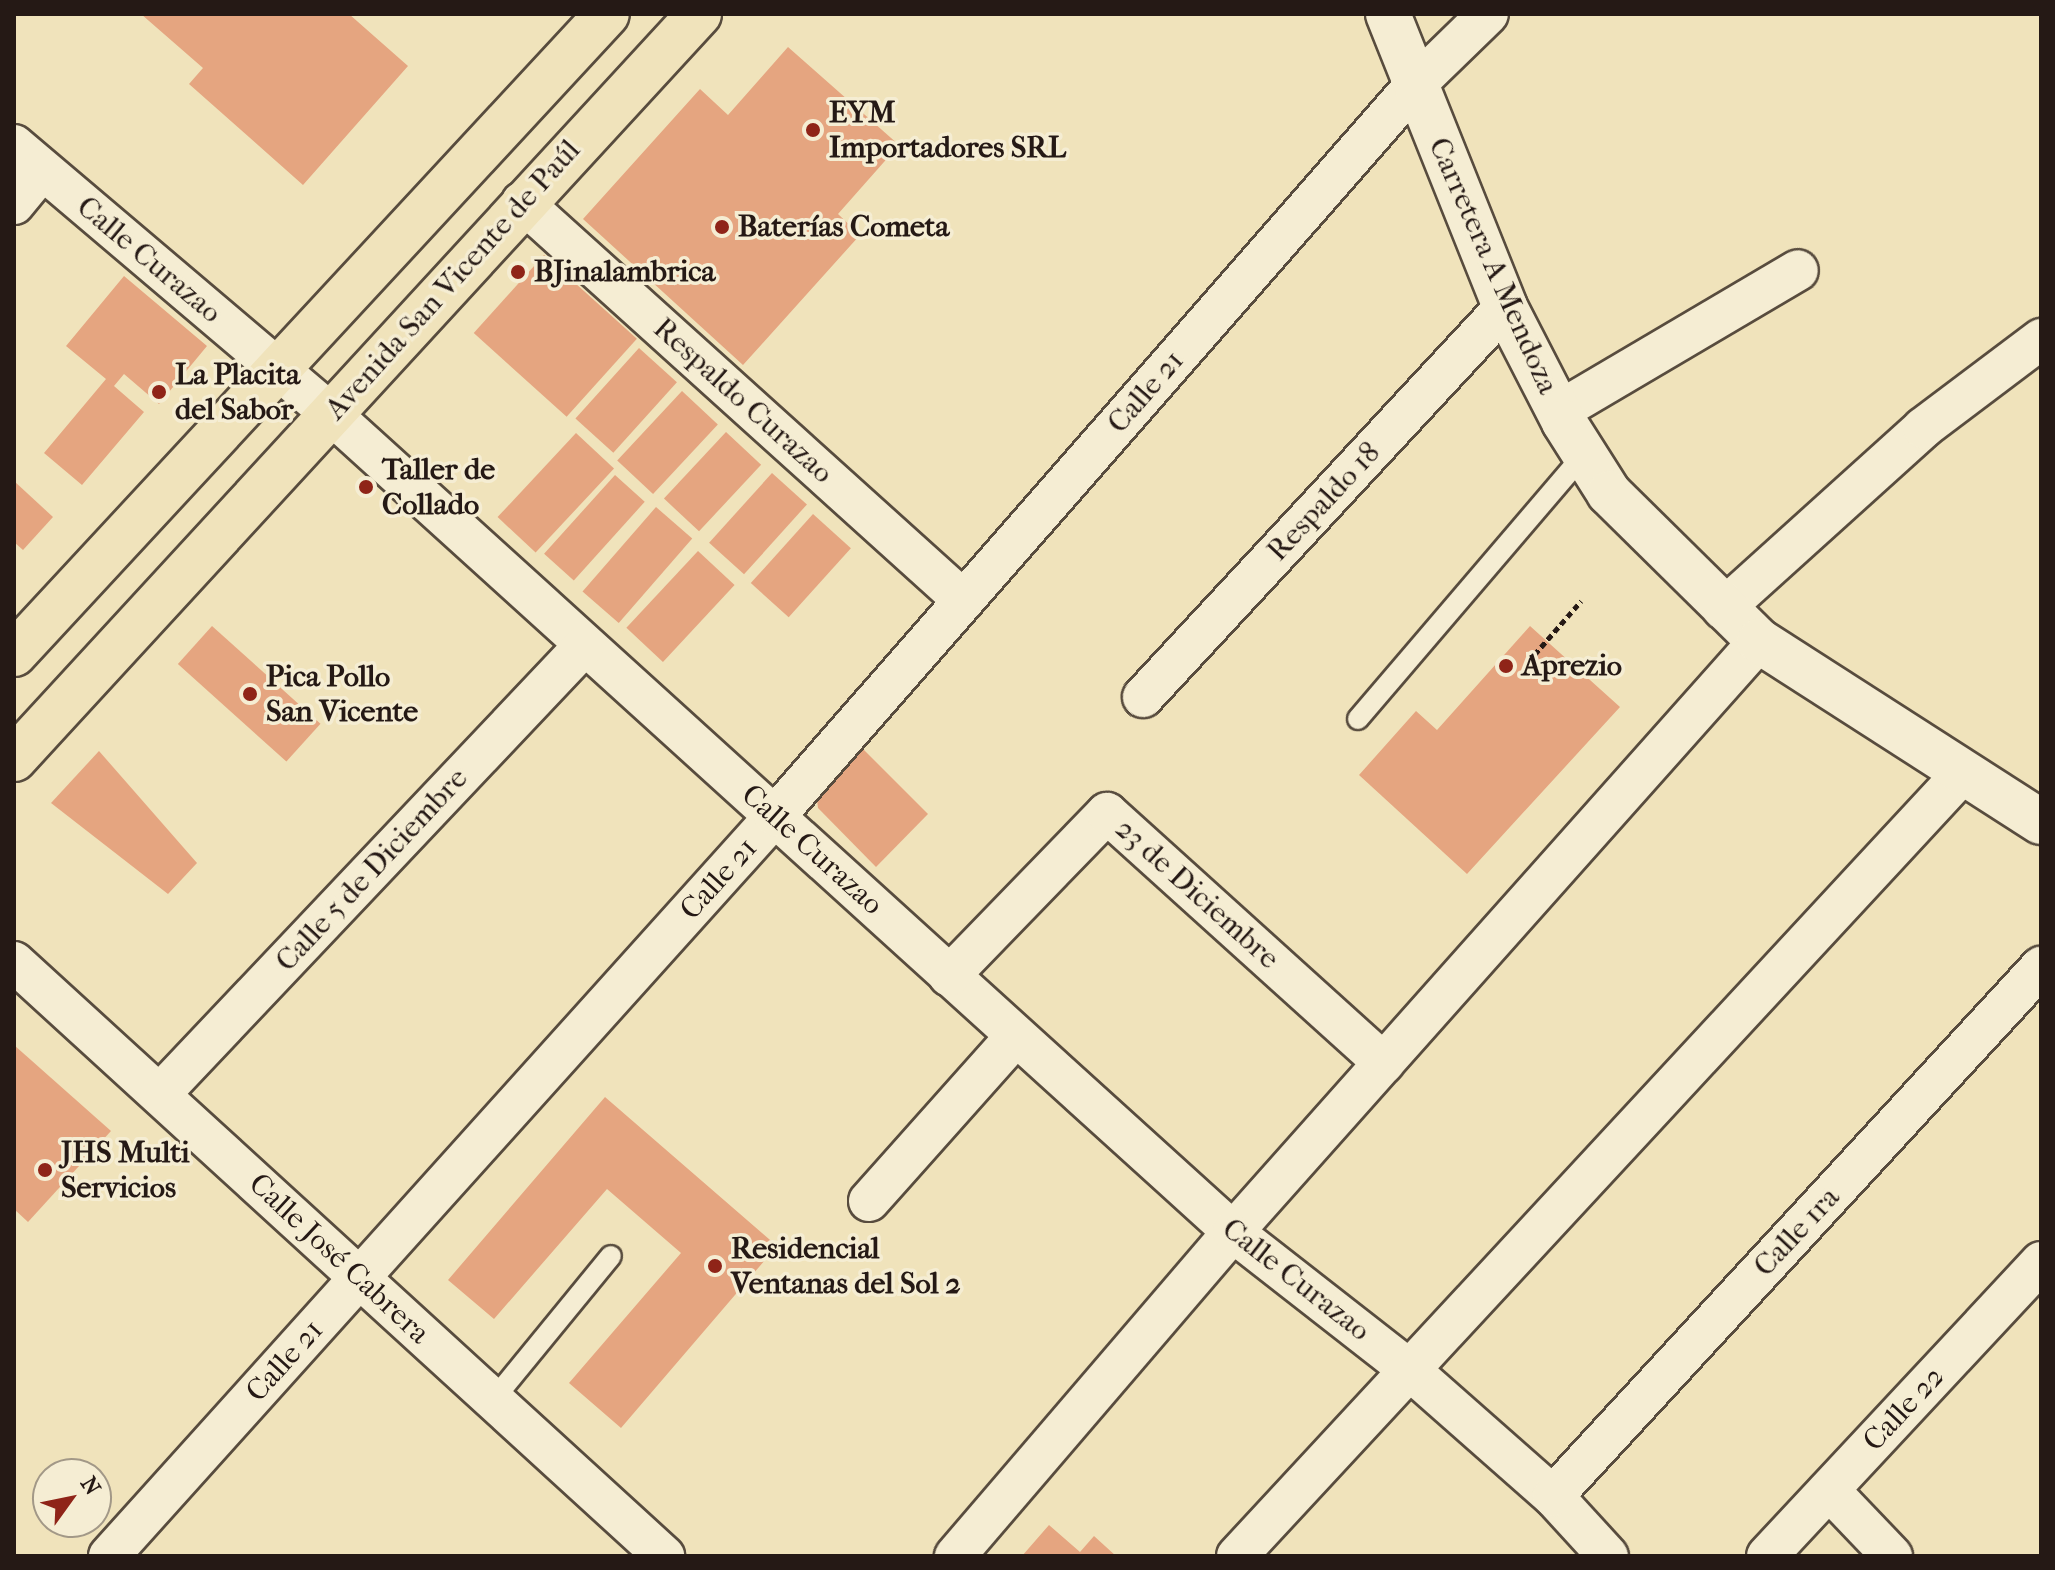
<!DOCTYPE html>
<html>
<head>
<meta charset="utf-8">
<style>
	body { margin:0 }
	#map { position:relative; width:2055px; height:1570px; overflow:hidden; background:#f0e3bb; font-family:"IM FELL French Canon",serif }
	div>[style] { position:absolute }
	.building>* { inset:0; background:#e5a580; transform-origin:0 0 }
	.path>* { height:5px; margin-top:-2.5px; transform-origin:0; background:repeating-linear-gradient(90deg,#251915 0 6px,transparent 0 10px) }
	.roads { filter:drop-shadow(2px 0 #584c3e) drop-shadow(-2px 0 #584c3e) drop-shadow(0 2px #584c3e) drop-shadow(0 -2px #584c3e) }
	.lane>* { height:20px; margin:-10px; padding:0 10px; transform-origin:10px; border-radius:10px; background:#f5edd3 }
	.street>* { height:40px; margin:-20px; padding:0 20px; transform-origin:20px; border-radius:20px; background:#f5edd3 }
	.secondary>* { height:44px; margin:-22px; padding:0 22px; transform-origin:22px; border-radius:22px; background:#f5edd3 }
	.primary>* { height:44px; margin:-22px; padding:0 22px; transform-origin:22px; border-radius:22px; background:#f0e3bb }
	.dots>* { width:22px; height:22px; translate:-50% -50%; box-sizing:border-box; border:4px solid #f5edd3; border-radius:50% }
	span { translate:-50% -50%; white-space:nowrap; text-align:center; line-height:1.15; -webkit-text-stroke:7px #f5edd3; paint-order:stroke }
	.poi-label { font-size:30px; color:#251915; font-weight:700 }
	.left { translate:0 -50%; text-align:left }
	.street-label { font-size:30px; color:#251915 }
	.frame { position:absolute; inset:0; border:16px solid #251915; pointer-events:none }
	.north { position:absolute; left:32px; top:1458px; width:80px; height:80px; box-sizing:border-box; background:#f5edd3; border:2px solid #a29887; border-radius:50%; rotate:57deg; font-size:22px; font-weight:700; line-height:32px; text-align:center; color:#251915 }
	.north::after { content:''; display:block; margin:auto; width:28px; height:36px; background:#8f2418; clip-path:polygon(50% 0,100% 100%,50% 72%,0 100%) }
</style>
</head>
<body>
<div id="map">
	<div class="building">
		<i style="clip-path:polygon(141px 14px,349px 14px,408px 66px,303px 185px,189px 84px,203px 68px)"></i>
		<i style="clip-path:polygon(788px 47px,899px 145px,838px 214px,860px 235px,743px 365px,583px 219px,700px 89px,728px 115px)"></i>
		<i style="left:544px;top:255px;width:125px;height:105px;rotate:42deg"></i>
		<i style="clip-path:polygon(124px 276px,207px 346px,159px 404px,124px 374px,114px 386px,144px 412px,82px 485px,44px 453px,106px 379px,66px 346px)"></i>
		<i style="left:639px;top:348px;width:51px;height:95px;rotate:42deg"></i>
		<i style="left:682px;top:391px;width:49px;height:95px;rotate:43deg"></i>
		<i style="left:726px;top:432px;width:48px;height:91px;rotate:43deg"></i>
		<i style="left:576px;top:433px;width:52px;height:115px;rotate:43deg"></i>
		<i style="left:772px;top:473px;width:47px;height:94px;rotate:42deg"></i>
		<i style="left:615px;top:475px;width:40px;height:106px;rotate:42deg"></i>
		<i style="clip-path:polygon(14px 481px,53px 517px,23px 550px,14px 542px)"></i>
		<i style="left:656px;top:507px;width:48px;height:112px;rotate:41deg"></i>
		<i style="left:813px;top:514px;width:51px;height:93px;rotate:42deg"></i>
		<i style="left:698px;top:551px;width:50px;height:105px;rotate:43deg"></i>
		<i style="left:212px;top:626px;width:146px;height:51px;rotate:42deg"></i>
		<i style="clip-path:polygon(1530px 626px,1620px 707px,1467px 874px,1359px 775px,1416px 711px,1437px 730px)"></i>
		<i style="clip-path:polygon(861px 747px,928px 814px,876px 867px,818px 808px,817px 800px)"></i>
		<i style="clip-path:polygon(99px 751px,197px 863px,168px 894px,51px 803px)"></i>
		<i style="clip-path:polygon(14px 1045px,111px 1131px,28px 1222px,14px 1209px)"></i>
		<i style="clip-path:polygon(605px 1097px,777px 1246px,621px 1428px,569px 1383px,681px 1253px,607px 1189px,494px 1319px,448px 1280px)"></i>
		<i style="clip-path:polygon(1049px 1525px,1080px 1552px,1094px 1536px,1116px 1556px,1022px 1556px)"></i>
	</div>
	<div class="path">
		<i style="left:1528px;top:662px;width:81px;rotate:-49deg"></i>
	</div>
	<div class="roads">
		<div class="lane">
			<i style="left:1358px;top:719px;width:348px;rotate:-49.5deg"></i>
			<i style="left:493px;top:1400px;width:186px;rotate:-50.7deg"></i>
		</div>
		<div class="street">
			<i style="left:14px;top:145px;width:417px;rotate:40.3deg"></i>
			<i style="left:332px;top:415px;width:1216px;rotate:42.2deg"></i>
			<i style="left:1233px;top:1232px;width:226px;rotate:38deg"></i>
			<i style="left:1411px;top:1371px;width:189px;rotate:41.4deg"></i>
			<i style="left:1553px;top:1496px;width:81px;rotate:47.5deg"></i>
			<i style="left:522px;top:202px;width:595px;rotate:42.07deg"></i>
			<i style="left:14px;top:204px;width:44px;rotate:-50.5deg"></i>
			<i style="left:1559px;top:411px;width:277px;rotate:-30.5deg"></i>
			<i style="left:1723px;top:609px;width:270px;rotate:-42.1deg"></i>
			<i style="left:1923px;top:428px;width:148px;rotate:-37deg"></i>
			<i style="left:1143px;top:697px;width:532px;rotate:-47.13deg"></i>
			<i style="left:14px;top:962px;width:881px;rotate:42.42deg"></i>
			<i style="left:949px;top:976px;width:227px;rotate:-45.9deg"></i>
			<i style="left:1107px;top:813px;width:373px;rotate:42.1deg"></i>
			<i style="left:160px;top:1094px;width:617px;rotate:-46.58deg"></i>
			<i style="left:869px;top:1201px;width:221px;rotate:-48.3deg"></i>
			<i style="left:1829px;top:1490px;width:91px;rotate:46.3deg"></i>
			<i style="left:1553px;top:1496px;width:720px;rotate:-47.31deg"></i>
			<i style="left:109px;top:1556px;width:996px;rotate:-48.01deg"></i>
			<i style="left:775px;top:816px;width:970px;rotate:-48.8deg"></i>
			<i style="left:1414px;top:86px;width:103px;rotate:-44.2deg"></i>
			<i style="left:955px;top:1556px;width:427px;rotate:-49.4deg"></i>
			<i style="left:1233px;top:1232px;width:791px;rotate:-48.33deg"></i>
			<i style="left:1237px;top:1556px;width:1066px;rotate:-47.17deg"></i>
			<i style="left:1767px;top:1556px;width:402px;rotate:-47deg"></i>
		</div>
		<div class="secondary">
			<i style="left:1388px;top:14px;width:315px;rotate:68.2deg"></i>
			<i style="left:1505px;top:307px;width:129px;rotate:62.8deg"></i>
			<i style="left:1564px;top:422px;width:84px;rotate:57.6deg"></i>
			<i style="left:1609px;top:493px;width:211px;rotate:44.6deg"></i>
			<i style="left:1759px;top:641px;width:335px;rotate:32.7deg"></i>
		</div>
		<div class="primary">
			<i style="left:14px;top:654px;width:872px;rotate:-47.18deg"></i>
			<i style="left:14px;top:759px;width:1012px;rotate:-47.4deg"></i>
		</div>
	</div>
	<div class="dots">
		<i style="left:813px;top:130px;background:#8f2418"></i>
		<i style="left:722px;top:227px;background:#8f2418"></i>
		<i style="left:518px;top:272px;background:#8f2418"></i>
		<i style="left:159px;top:392px;background:#8f2418"></i>
		<i style="left:366px;top:487px;background:#8f2418"></i>
		<i style="left:1506px;top:666px;background:#8f2418"></i>
		<i style="left:250px;top:694px;background:#8f2418"></i>
		<i style="left:45px;top:1170px;background:#8f2418"></i>
		<i style="left:715px;top:1266px;background:#8f2418"></i>
	</div>
	<div class="poi-label">
		<span class="left" style="left:829px;top:130px">EYM<br>Importadores SRL</span>
		<span class="left" style="left:738px;top:227px">Baterías Cometa</span>
		<span class="left" style="left:534px;top:272px">BJinalambrica</span>
		<span class="left" style="left:175px;top:392px">La Placita<br>del Sabor</span>
		<span class="left" style="left:382px;top:487px">Taller de<br>Collado</span>
		<span class="left" style="left:1522px;top:666px">Aprezio</span>
		<span class="left" style="left:266px;top:694px">Pica Pollo<br>San Vicente</span>
		<span class="left" style="left:61px;top:1170px">JHS Multi<br>Servicios</span>
		<span class="left" style="left:731px;top:1266px">Residencial<br>Ventanas del Sol 2</span>
	</div>
	<div class="street-label">
		<span style="left:149px;top:260px;rotate:40deg">Calle Curazao</span>
		<span style="left:1493px;top:266px;rotate:66deg">Carretera A Mendoza</span>
		<span style="left:453px;top:280px;rotate:-48deg">Avenida San Vicente de Paúl</span>
		<span style="left:1146px;top:392px;rotate:-49deg">Calle 21</span>
		<span style="left:743px;top:401px;rotate:42deg">Respaldo Curazao</span>
		<span style="left:1324px;top:502px;rotate:-47deg">Respaldo 18</span>
		<span style="left:812px;top:850px;rotate:42deg">Calle Curazao</span>
		<span style="left:372px;top:870px;rotate:-47deg">Calle 5 de Diciembre</span>
		<span style="left:719px;top:879px;rotate:-48deg">Calle 21</span>
		<span style="left:1197px;top:894px;rotate:42deg">23 de Diciembre</span>
		<span style="left:1797px;top:1232px;rotate:-47deg">Calle 1ra</span>
		<span style="left:339px;top:1259px;rotate:43deg">Calle José Cabrera</span>
		<span style="left:1296px;top:1280px;rotate:38deg">Calle Curazao</span>
		<span style="left:285px;top:1361px;rotate:-48deg">Calle 21</span>
		<span style="left:1904px;top:1409px;rotate:-47deg">Calle 22</span>
	</div>
	<div class="frame"></div>
	<div class="north">N</div>
</div>
</body>
</html>
